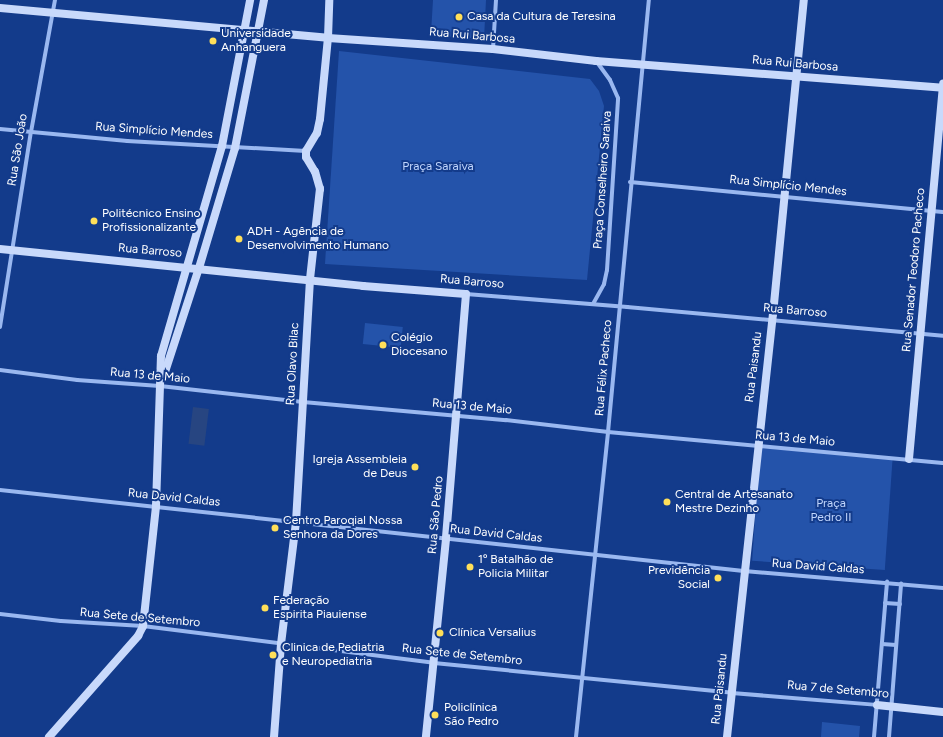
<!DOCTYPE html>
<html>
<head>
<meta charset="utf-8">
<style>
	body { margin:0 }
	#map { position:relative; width:943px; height:737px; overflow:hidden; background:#133b8b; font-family:Figtree,sans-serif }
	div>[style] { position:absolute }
	.green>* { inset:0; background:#2453aa; transform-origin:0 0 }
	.water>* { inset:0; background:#274581; transform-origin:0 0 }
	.street>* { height:4px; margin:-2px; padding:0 2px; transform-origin:2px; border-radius:2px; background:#9ab8f0 }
	.secondary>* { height:8px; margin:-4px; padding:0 4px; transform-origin:4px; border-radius:4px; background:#c8d9fb }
	.dots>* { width:11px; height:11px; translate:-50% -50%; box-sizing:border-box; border:2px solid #133b8b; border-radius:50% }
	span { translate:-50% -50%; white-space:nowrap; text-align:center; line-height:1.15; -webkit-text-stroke:4px #133b8b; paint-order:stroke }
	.poi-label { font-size:12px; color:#fff }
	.left { translate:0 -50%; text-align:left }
	.right { translate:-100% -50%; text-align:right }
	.street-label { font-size:12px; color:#fff }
	.park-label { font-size:12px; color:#c0d5fc }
</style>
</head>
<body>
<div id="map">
	<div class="green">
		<i style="clip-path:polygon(433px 0,486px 0,484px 39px,441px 36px,441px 34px,431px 33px)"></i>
		<i style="clip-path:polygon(339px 51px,590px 79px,599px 91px,604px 106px,587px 280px,325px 264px)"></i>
		<i style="left:365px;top:323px;width:38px;height:21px;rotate:6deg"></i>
		<i style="left:760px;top:448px;width:133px;height:113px;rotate:4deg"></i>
		<i style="clip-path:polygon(822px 722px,860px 726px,859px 737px,821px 737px)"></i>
	</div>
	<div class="water">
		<i style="left:193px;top:407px;width:16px;height:37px;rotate:7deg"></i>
	</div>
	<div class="street">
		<i style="left:493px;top:49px;width:49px;rotate:-86.5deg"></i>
		<i style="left:0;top:129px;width:128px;rotate:5.4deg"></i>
		<i style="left:127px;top:141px;width:179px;rotate:3.2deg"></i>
		<i style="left:630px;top:182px;width:314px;rotate:5.5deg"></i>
		<i style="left:466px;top:294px;width:162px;rotate:4.6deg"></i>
		<i style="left:627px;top:307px;width:317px;rotate:5.2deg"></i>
		<i style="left:593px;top:304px;width:23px;rotate:-61deg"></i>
		<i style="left:604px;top:284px;width:14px;rotate:-78deg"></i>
		<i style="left:607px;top:270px;width:172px;rotate:-86.3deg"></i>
		<i style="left:618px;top:98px;width:20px;rotate:-114deg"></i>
		<i style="left:610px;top:80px;width:22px;rotate:-126deg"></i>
		<i style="left:0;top:327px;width:197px;rotate:-81deg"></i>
		<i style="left:31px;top:132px;width:134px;rotate:-79.7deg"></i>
		<i style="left:0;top:370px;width:78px;rotate:7.4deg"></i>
		<i style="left:77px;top:380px;width:83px;rotate:4.1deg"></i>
		<i style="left:160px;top:386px;width:144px;rotate:6.4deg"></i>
		<i style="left:303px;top:402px;width:204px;rotate:5.1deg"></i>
		<i style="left:506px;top:420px;width:103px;rotate:6.7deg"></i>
		<i style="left:608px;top:432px;width:336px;rotate:5.3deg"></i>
		<i style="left:0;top:490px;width:748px;rotate:6.21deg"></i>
		<i style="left:744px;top:571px;width:200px;rotate:4.9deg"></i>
		<i style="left:885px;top:603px;width:15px;rotate:4deg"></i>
		<i style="left:0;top:614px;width:61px;rotate:6.5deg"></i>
		<i style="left:61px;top:621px;width:82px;rotate:3.5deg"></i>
		<i style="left:143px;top:626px;width:293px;rotate:7.2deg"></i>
		<i style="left:434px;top:663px;width:300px;rotate:5.7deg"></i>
		<i style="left:732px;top:693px;width:145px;rotate:4.7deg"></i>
		<i style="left:882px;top:644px;width:14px;rotate:4deg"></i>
		<i style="left:576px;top:737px;width:307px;rotate:-84deg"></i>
		<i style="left:608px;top:432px;width:434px;rotate:-84.6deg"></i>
		<i style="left:874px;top:737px;width:156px;rotate:-85.2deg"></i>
		<i style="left:889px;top:737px;width:154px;rotate:-85.5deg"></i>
	</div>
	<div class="secondary">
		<i style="left:0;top:8px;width:329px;rotate:5.2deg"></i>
		<i style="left:328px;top:38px;width:165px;rotate:3.8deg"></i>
		<i style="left:493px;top:49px;width:104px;rotate:6.6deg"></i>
		<i style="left:596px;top:61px;width:348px;rotate:4.4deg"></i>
		<i style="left:0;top:249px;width:365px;rotate:5.8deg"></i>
		<i style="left:363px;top:286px;width:103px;rotate:4.4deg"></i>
		<i style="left:466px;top:294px;width:246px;rotate:94.7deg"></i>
		<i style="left:446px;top:539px;width:199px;rotate:95.8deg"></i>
		<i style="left:163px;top:378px;width:116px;rotate:-71.9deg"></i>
		<i style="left:199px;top:268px;width:125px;rotate:-73.3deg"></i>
		<i style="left:235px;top:148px;width:151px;rotate:-78.9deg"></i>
		<i style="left:909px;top:459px;width:377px;rotate:-84.8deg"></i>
		<i style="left:877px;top:705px;width:66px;rotate:6.1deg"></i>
		<i style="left:49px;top:737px;width:135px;rotate:-48.6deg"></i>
		<i style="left:138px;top:636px;width:11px;rotate:-63deg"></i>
		<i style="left:143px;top:626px;width:121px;rotate:-83.8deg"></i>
		<i style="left:156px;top:506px;width:150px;rotate:-88.1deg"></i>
		<i style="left:161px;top:356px;width:219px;rotate:-73.8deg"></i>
		<i style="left:222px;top:146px;width:149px;rotate:-79.1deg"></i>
		<i style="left:274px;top:737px;width:93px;rotate:-85.7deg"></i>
		<i style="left:281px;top:644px;width:123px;rotate:-83deg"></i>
		<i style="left:296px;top:522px;width:243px;rotate:-86.7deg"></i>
		<i style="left:310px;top:279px;width:91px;rotate:-83.7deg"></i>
		<i style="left:320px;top:189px;width:18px;rotate:-106deg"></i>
		<i style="left:315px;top:172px;width:17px;rotate:-121deg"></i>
		<i style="left:306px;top:157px;width:6px;rotate:-90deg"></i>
		<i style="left:306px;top:151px;width:21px;rotate:-59deg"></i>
		<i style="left:317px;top:133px;width:14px;rotate:-78deg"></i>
		<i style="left:320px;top:119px;width:81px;rotate:-84.4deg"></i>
		<i style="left:328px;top:38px;width:38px;rotate:-88deg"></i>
		<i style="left:727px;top:737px;width:425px;rotate:-83.8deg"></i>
		<i style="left:773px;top:314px;width:316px;rotate:-84.4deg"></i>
	</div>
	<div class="dots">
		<i style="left:459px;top:17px;background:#ffdf59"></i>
		<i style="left:213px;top:41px;background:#ffdf59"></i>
		<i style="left:94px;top:221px;background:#ffdf59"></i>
		<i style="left:239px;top:239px;background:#ffdf59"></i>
		<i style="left:383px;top:345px;background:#ffdf59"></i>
		<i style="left:415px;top:467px;background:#ffdf59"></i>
		<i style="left:667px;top:502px;background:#ffdf59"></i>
		<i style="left:275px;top:528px;background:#ffdf59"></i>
		<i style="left:470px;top:567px;background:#ffdf59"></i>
		<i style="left:718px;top:578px;background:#ffdf59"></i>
		<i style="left:265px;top:608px;background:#ffdf59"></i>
		<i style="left:440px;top:633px;background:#ffdf59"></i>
		<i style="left:273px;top:655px;background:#ffdf59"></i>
		<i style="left:435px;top:715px;background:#ffdf59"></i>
	</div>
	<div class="poi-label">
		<span class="left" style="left:467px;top:17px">Casa da Cultura de Teresina</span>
		<span class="left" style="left:221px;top:41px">Universidade<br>Anhanguera</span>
		<span class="left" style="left:102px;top:221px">Politécnico Ensino<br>Profissionalizante</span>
		<span class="left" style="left:247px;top:239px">ADH - Agência de<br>Desenvolvimento Humano</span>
		<span class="left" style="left:391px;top:345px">Colégio<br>Diocesano</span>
		<span class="right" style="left:407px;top:467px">Igreja Assembleia<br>de Deus</span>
		<span class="left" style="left:675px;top:502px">Central de Artesanato<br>Mestre Dezinho</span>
		<span class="left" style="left:283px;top:528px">Centro Paroqial Nossa<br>Senhora da Dores</span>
		<span class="left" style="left:478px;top:567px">1º Batalhão de<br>Policia Militar</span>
		<span class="right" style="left:710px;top:578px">Previdência<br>Social</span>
		<span class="left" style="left:273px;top:608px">Federação<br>Espirita Piauiense</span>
		<span class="left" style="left:449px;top:633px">Clínica Versalius</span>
		<span class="left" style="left:282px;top:655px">Clinica de Pediatria<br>e Neuropediatria</span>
		<span class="left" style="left:444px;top:715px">Policlínica<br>São Pedro</span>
	</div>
	<div class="street-label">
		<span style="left:472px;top:36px;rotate:5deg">Rua Rui Barbosa</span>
		<span style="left:795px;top:64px;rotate:5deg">Rua Rui Barbosa</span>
		<span style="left:154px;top:131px;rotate:4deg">Rua Simplício Mendes</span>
		<span style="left:18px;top:150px;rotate:-81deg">Rua São João</span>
		<span style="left:603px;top:180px;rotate:-86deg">Praça Conselheiro Saraiva</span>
		<span style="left:788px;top:186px;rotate:6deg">Rua Simplício Mendes</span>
		<span style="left:150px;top:251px;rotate:5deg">Rua Barroso</span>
		<span style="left:914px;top:270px;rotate:-85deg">Rua Senador Teodoro Pacheco</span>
		<span style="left:472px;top:282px;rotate:5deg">Rua Barroso</span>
		<span style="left:795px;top:311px;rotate:5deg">Rua Barroso</span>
		<span style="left:293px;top:364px;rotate:-87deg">Rua Olavo Bilac</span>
		<span style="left:754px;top:367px;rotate:-83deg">Rua Paisandu</span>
		<span style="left:604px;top:368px;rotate:-85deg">Rua Félix Pacheco</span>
		<span style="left:150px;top:376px;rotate:5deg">Rua 13 de Maio</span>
		<span style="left:472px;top:407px;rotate:5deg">Rua 13 de Maio</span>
		<span style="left:795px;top:439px;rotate:5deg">Rua 13 de Maio</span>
		<span style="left:174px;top:498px;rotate:6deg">Rua David Caldas</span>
		<span style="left:436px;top:515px;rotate:-85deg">Rua São Pedro</span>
		<span style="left:496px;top:534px;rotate:6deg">Rua David Caldas</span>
		<span style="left:818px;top:567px;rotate:4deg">Rua David Caldas</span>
		<span style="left:140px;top:618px;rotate:5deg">Rua Sete de Setembro</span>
		<span style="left:462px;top:655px;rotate:6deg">Rua Sete de Setembro</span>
		<span style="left:720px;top:689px;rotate:-84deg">Rua Paisandu</span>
		<span style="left:838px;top:690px;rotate:5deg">Rua 7 de Setembro</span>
	</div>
	<div class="park-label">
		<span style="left:438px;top:167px">Praça Saraiva</span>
		<span style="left:831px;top:511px">Praça<br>Pedro II</span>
	</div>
</div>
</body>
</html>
